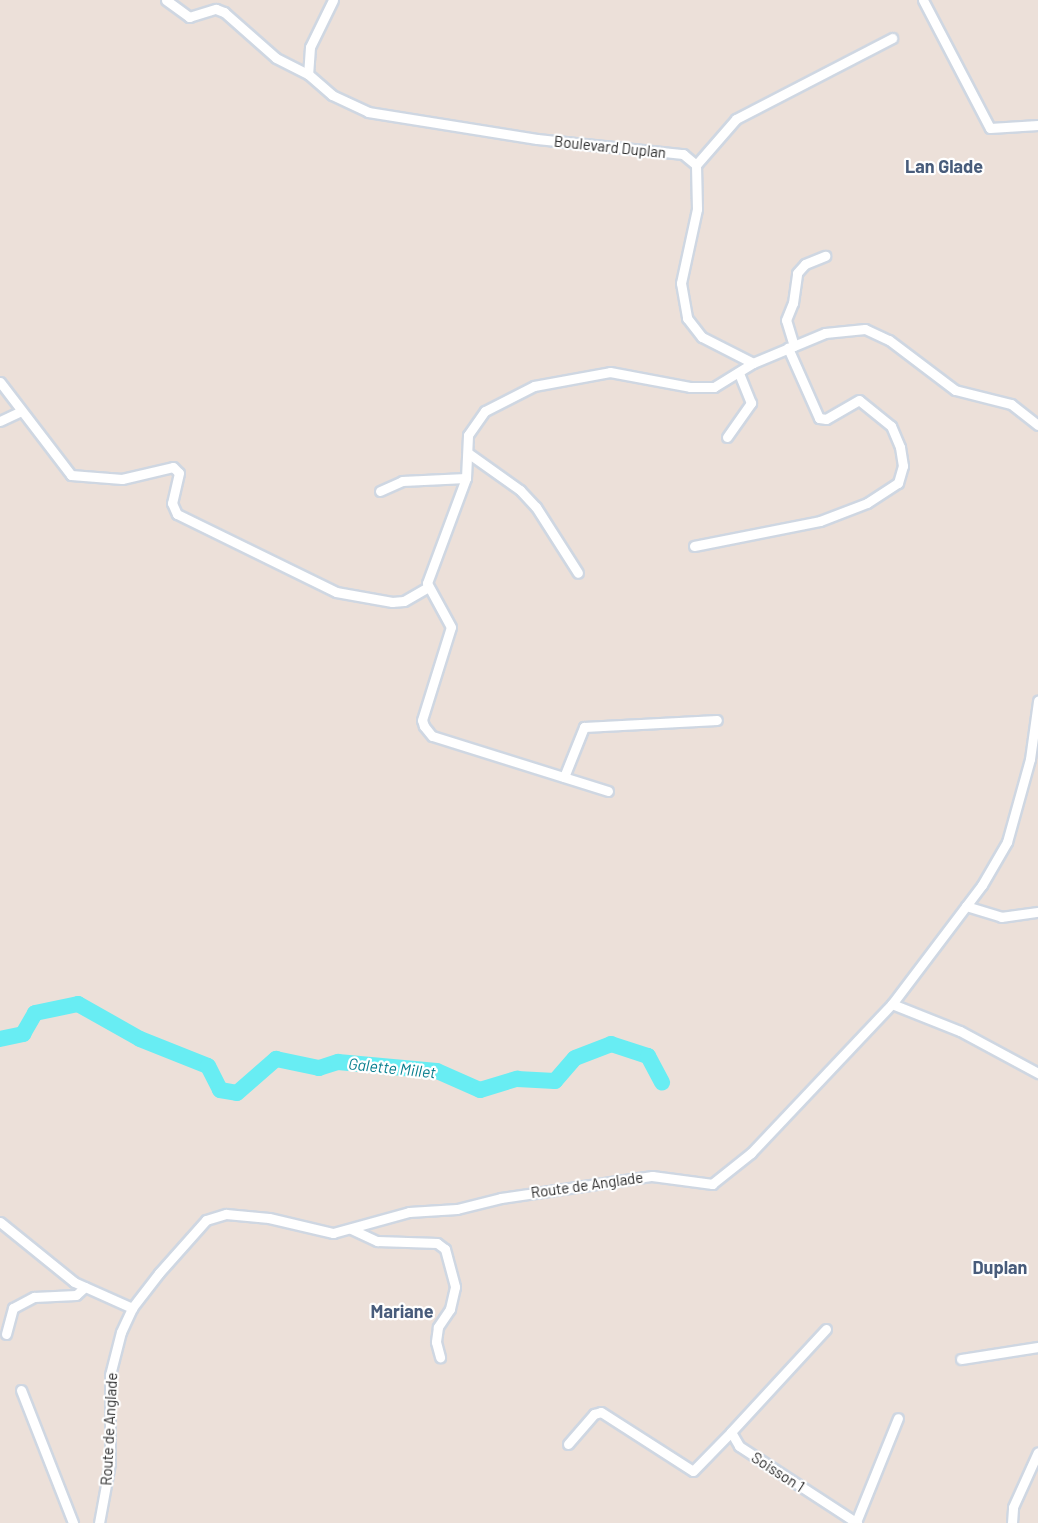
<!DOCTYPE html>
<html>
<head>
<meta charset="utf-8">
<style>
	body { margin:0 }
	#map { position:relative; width:1038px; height:1523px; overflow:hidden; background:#ece0d9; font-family:Barlow,sans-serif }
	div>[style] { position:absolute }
	.river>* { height:16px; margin:-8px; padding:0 8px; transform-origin:8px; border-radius:8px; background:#68edf3 }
	.roads { filter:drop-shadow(2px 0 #cfd7e2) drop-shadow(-2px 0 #cfd7e2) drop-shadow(0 2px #cfd7e2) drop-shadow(0 -2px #cfd7e2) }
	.minor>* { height:9px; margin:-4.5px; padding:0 4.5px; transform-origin:4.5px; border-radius:4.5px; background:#fff }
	span { translate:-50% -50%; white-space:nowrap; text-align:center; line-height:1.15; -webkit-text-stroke:4.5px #fff; paint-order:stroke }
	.street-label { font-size:15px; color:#292929 }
	.water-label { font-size:16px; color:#097f8f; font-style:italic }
	.quarter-label { font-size:18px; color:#485c7b; font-weight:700 }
</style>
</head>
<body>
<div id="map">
	<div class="river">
		<i style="left:0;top:1039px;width:24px;rotate:-12deg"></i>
		<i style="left:23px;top:1034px;width:24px;rotate:-60deg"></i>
		<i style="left:35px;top:1013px;width:44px;rotate:-11.8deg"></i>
		<i style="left:78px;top:1004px;width:71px;rotate:29.4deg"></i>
		<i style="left:140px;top:1039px;width:73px;rotate:21.7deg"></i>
		<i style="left:208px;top:1066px;width:27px;rotate:63deg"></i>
		<i style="left:220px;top:1090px;width:17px;rotate:10deg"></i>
		<i style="left:237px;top:1093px;width:52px;rotate:-41.1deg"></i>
		<i style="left:276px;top:1059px;width:44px;rotate:11.8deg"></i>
		<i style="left:319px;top:1068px;width:20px;rotate:-18deg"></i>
		<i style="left:338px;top:1062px;width:99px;rotate:5.2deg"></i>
		<i style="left:437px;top:1071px;width:47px;rotate:23.8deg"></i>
		<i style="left:480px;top:1090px;width:39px;rotate:-17deg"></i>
		<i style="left:517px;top:1079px;width:38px;rotate:3deg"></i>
		<i style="left:555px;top:1081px;width:30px;rotate:-49deg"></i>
		<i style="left:575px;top:1058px;width:39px;rotate:-21deg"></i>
		<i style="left:611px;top:1044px;width:39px;rotate:18deg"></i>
		<i style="left:648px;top:1056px;width:30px;rotate:62deg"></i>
	</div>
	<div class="roads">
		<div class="minor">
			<i style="left:166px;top:0;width:29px;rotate:36deg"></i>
			<i style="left:189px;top:17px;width:28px;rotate:-17deg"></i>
			<i style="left:216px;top:9px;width:9px;rotate:21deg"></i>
			<i style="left:224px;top:12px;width:69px;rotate:41.5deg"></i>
			<i style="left:276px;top:58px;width:36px;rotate:27deg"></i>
			<i style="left:333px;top:0;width:52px;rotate:116.1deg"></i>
			<i style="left:310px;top:47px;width:27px;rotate:94deg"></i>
			<i style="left:308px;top:74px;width:32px;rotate:41deg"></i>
			<i style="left:332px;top:95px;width:40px;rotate:25deg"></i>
			<i style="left:368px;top:112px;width:171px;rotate:9.1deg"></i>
			<i style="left:537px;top:139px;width:147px;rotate:5.9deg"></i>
			<i style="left:683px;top:154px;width:17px;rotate:40deg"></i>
			<i style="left:696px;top:165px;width:44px;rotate:88.7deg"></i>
			<i style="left:697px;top:209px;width:76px;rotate:102.2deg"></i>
			<i style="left:681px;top:283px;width:36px;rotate:80deg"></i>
			<i style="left:687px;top:318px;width:24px;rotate:52deg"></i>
			<i style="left:702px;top:337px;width:57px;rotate:27deg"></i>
			<i style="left:753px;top:363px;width:78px;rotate:-22.6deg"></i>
			<i style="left:825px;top:333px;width:40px;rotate:-5.7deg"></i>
			<i style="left:865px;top:329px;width:26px;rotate:25deg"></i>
			<i style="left:889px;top:340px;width:83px;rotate:37.1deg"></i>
			<i style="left:955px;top:390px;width:58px;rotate:14deg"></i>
			<i style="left:1011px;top:404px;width:34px;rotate:38deg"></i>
			<i style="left:923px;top:0;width:144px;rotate:62.4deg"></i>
			<i style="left:990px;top:128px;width:48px;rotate:-3.6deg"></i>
			<i style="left:696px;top:165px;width:61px;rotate:-49deg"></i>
			<i style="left:736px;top:119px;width:176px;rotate:-27.4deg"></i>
			<i style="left:794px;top:346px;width:27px;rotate:-107deg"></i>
			<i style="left:786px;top:320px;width:18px;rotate:-68deg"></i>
			<i style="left:793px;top:303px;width:30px;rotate:-82deg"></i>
			<i style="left:797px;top:273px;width:12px;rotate:-48deg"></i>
			<i style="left:805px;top:264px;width:22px;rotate:-22deg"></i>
			<i style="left:0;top:382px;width:117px;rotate:52.6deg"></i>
			<i style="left:71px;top:475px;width:51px;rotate:4.5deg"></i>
			<i style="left:122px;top:479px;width:52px;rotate:-13.2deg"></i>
			<i style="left:173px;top:467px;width:8px;rotate:45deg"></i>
			<i style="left:179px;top:473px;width:31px;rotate:103deg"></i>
			<i style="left:172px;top:503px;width:12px;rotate:66deg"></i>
			<i style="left:177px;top:514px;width:177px;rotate:26.1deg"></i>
			<i style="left:336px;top:592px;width:57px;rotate:10.1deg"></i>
			<i style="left:392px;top:602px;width:12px;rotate:-5deg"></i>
			<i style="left:404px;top:601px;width:28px;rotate:-30deg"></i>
			<i style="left:0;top:421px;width:23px;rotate:-25deg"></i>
			<i style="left:727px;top:437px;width:42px;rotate:-54.8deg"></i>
			<i style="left:751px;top:403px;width:31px;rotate:-112deg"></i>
			<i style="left:468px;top:453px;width:64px;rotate:35.4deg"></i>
			<i style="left:520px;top:490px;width:23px;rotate:47deg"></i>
			<i style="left:536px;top:507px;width:78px;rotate:57.5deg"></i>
			<i style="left:380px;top:491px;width:24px;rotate:-24deg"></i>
			<i style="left:402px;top:481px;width:64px;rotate:-2.7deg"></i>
			<i style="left:694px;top:546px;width:128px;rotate:-11.2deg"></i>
			<i style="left:820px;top:521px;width:50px;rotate:-21deg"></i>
			<i style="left:867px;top:503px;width:37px;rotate:-33deg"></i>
			<i style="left:898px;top:483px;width:18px;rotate:-74deg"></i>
			<i style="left:903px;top:466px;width:19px;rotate:-99deg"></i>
			<i style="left:900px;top:447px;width:23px;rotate:-113deg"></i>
			<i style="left:891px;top:426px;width:41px;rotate:-140.9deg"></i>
			<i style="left:859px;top:400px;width:38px;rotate:150deg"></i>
			<i style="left:826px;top:419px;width:7px;rotate:-172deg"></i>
			<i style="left:819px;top:418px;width:77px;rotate:-113.9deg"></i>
			<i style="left:564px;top:777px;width:54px;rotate:-68.2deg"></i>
			<i style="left:584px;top:727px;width:133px;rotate:-3deg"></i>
			<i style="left:608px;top:791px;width:184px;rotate:-162.6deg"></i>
			<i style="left:432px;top:736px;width:13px;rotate:-129deg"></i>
			<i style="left:424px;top:726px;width:6px;rotate:-108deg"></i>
			<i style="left:422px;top:720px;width:97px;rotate:-72.7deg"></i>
			<i style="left:451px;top:627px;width:50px;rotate:-118.6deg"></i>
			<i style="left:427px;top:583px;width:112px;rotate:-69.6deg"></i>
			<i style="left:466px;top:478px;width:43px;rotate:-87.3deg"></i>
			<i style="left:468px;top:435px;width:29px;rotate:-55deg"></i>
			<i style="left:485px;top:411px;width:55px;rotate:-27deg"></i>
			<i style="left:534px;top:386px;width:77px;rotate:-10.4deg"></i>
			<i style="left:610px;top:372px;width:81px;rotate:10.6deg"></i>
			<i style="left:690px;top:387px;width:24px"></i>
			<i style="left:714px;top:387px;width:46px;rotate:-31.6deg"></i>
			<i style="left:966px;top:906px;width:37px;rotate:17deg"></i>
			<i style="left:1001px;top:917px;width:37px;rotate:-8deg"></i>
			<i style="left:892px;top:1004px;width:73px;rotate:21.7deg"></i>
			<i style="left:960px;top:1031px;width:89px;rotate:28.3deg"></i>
			<i style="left:0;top:1222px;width:95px;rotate:39deg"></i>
			<i style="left:74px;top:1282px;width:64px;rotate:24.1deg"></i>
			<i style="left:351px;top:1229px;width:29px;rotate:25deg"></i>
			<i style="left:377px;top:1241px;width:60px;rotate:1.9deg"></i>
			<i style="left:437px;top:1243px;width:10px;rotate:37deg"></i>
			<i style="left:445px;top:1249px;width:39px;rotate:75deg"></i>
			<i style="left:455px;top:1287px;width:23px;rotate:103deg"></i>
			<i style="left:450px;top:1309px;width:22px;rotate:124deg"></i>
			<i style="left:438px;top:1327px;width:15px;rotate:98deg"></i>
			<i style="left:436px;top:1342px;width:16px;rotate:75deg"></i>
			<i style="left:826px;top:1329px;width:140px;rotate:132.7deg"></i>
			<i style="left:731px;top:1432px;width:16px;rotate:60deg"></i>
			<i style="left:739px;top:1446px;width:141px;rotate:33.1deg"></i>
			<i style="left:6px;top:1334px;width:27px;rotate:-75deg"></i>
			<i style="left:13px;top:1308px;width:24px;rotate:-28deg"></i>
			<i style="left:34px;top:1297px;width:42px;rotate:-2.7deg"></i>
			<i style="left:76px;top:1295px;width:12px;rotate:-42deg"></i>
			<i style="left:961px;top:1359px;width:78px;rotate:-8.9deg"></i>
			<i style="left:21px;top:1390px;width:143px;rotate:68.6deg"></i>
			<i style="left:568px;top:1444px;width:40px;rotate:-49deg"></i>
			<i style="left:594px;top:1414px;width:7px;rotate:-16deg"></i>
			<i style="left:601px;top:1412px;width:109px;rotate:32.7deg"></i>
			<i style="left:693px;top:1471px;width:54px;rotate:-45.7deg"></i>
			<i style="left:856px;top:1522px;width:112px;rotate:-68deg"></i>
			<i style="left:99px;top:1523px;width:61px;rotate:-79.6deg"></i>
			<i style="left:110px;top:1463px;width:88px;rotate:-90deg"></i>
			<i style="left:110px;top:1375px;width:44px;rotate:-75.7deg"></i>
			<i style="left:121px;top:1332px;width:26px;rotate:-65deg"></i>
			<i style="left:132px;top:1308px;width:44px;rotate:-52.4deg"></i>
			<i style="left:159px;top:1273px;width:71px;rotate:-48.4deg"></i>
			<i style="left:206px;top:1220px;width:21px;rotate:-17deg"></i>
			<i style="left:226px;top:1214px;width:43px;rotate:5.3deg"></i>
			<i style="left:269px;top:1218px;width:66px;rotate:13.2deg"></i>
			<i style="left:333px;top:1233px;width:79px;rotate:-15.4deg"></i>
			<i style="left:409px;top:1212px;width:48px;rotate:-3.6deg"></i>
			<i style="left:457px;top:1209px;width:45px;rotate:-14deg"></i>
			<i style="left:501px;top:1198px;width:153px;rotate:-8.3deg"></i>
			<i style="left:652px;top:1176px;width:61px;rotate:7.6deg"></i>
			<i style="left:712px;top:1184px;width:50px;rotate:-38.5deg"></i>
			<i style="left:751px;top:1153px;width:205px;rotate:-46.6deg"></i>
			<i style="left:892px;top:1004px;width:149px;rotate:-52.9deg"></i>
			<i style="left:982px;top:885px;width:50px;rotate:-59.8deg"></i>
			<i style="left:1007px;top:842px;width:86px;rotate:-74.5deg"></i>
			<i style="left:1030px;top:759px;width:59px;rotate:-82.1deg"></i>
			<i style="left:1012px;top:1523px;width:16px;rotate:-86deg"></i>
			<i style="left:1013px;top:1507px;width:60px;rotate:-65.6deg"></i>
		</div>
	</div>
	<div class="street-label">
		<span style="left:610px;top:147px;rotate:6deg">Boulevard Duplan</span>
		<span style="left:587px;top:1185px;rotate:-8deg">Route de Anglade</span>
		<span style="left:109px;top:1429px;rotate:-87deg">Route de Anglade</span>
		<span style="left:778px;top:1472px;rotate:33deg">Soisson 1</span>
	</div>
	<div class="water-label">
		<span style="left:392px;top:1068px;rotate:6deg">Galette Millet</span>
	</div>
	<div class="quarter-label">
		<span style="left:944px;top:166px">Lan Glade</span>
		<span style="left:1000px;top:1267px">Duplan</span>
		<span style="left:402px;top:1311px">Mariane</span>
	</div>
</div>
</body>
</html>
